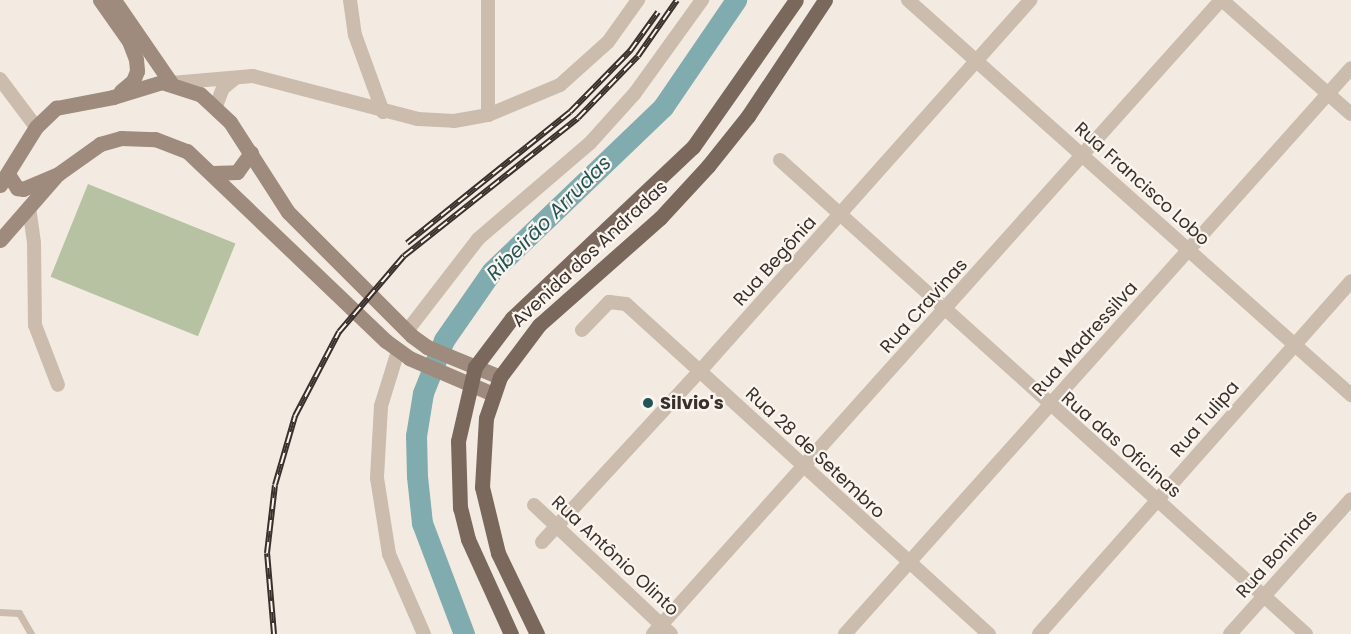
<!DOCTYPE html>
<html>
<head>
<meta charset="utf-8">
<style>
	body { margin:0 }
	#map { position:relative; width:1351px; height:634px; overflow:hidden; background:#f3ebe1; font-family:Poppins,sans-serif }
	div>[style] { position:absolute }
	.green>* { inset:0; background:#b6c2a1; transform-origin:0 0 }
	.river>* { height:21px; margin:-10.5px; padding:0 10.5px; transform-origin:10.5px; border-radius:10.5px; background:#81acaf }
	.lane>* { height:7px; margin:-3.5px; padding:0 3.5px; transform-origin:3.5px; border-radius:3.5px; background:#cbbcad }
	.street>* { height:14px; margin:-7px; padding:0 7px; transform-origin:7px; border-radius:7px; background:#cbbcad }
	.secondary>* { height:15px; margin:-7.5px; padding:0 7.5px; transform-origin:7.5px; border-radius:7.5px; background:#9f8b7e }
	.primary>* { height:15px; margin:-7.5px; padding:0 7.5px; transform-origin:7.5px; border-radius:7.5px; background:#7b685d }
	.rail>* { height:6px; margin-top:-3px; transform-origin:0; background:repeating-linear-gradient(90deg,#faf5ee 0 11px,#3a302b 0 22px); box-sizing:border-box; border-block:2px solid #3a302b }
	.dots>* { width:16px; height:16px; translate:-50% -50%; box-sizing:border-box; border:3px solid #faf5ee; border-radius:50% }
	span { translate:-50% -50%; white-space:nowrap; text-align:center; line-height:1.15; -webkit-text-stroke:4.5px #faf5ee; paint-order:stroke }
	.street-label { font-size:18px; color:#3a302b }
	.poi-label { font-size:18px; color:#3a302b; font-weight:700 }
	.left { translate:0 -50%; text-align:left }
	.water-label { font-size:20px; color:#22555a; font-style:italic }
</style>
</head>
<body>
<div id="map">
	<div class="green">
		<i style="left:88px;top:184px;width:159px;height:100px;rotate:22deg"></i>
	</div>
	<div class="river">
		<i style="left:464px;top:634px;width:119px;rotate:-110.7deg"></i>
		<i style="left:422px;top:523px;width:47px;rotate:-96.1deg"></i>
		<i style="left:417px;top:476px;width:40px;rotate:-91.4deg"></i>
		<i style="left:416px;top:436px;width:44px;rotate:-80.8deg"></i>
		<i style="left:423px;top:393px;width:57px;rotate:-68.4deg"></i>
		<i style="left:444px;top:340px;width:84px;rotate:-55.2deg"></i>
		<i style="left:492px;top:271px;width:237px;rotate:-43.8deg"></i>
		<i style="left:663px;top:107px;width:130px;rotate:-55.7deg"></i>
	</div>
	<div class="lane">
		<i style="left:0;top:612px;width:19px;rotate:3deg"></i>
		<i style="left:19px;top:613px;width:24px;rotate:60deg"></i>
	</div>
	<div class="street">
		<i style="left:350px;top:0;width:35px;rotate:82deg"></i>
		<i style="left:355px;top:35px;width:82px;rotate:70deg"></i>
		<i style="left:908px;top:0;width:594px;rotate:41.72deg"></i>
		<i style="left:1222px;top:0;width:172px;rotate:41.5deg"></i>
		<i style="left:0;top:79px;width:60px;rotate:53.1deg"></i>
		<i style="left:171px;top:83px;width:82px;rotate:-4.9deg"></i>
		<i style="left:253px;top:76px;width:171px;rotate:14.6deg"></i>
		<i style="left:418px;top:119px;width:36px;rotate:3deg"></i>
		<i style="left:454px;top:121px;width:35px;rotate:-10deg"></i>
		<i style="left:488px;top:115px;width:78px;rotate:-22.6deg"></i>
		<i style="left:560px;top:85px;width:64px;rotate:-41.9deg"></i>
		<i style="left:608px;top:42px;width:52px;rotate:-54.5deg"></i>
		<i style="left:216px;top:106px;width:19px;rotate:-69deg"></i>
		<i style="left:223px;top:88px;width:14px;rotate:-39deg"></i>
		<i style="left:488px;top:115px;width:115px;rotate:-90deg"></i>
		<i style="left:780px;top:160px;width:708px;rotate:42.02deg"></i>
		<i style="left:29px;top:207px;width:36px;rotate:82deg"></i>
		<i style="left:34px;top:243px;width:82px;rotate:89.3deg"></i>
		<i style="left:35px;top:325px;width:64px;rotate:69deg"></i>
		<i style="left:582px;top:330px;width:39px;rotate:-46deg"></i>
		<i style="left:609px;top:302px;width:17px;rotate:7deg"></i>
		<i style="left:626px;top:304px;width:491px;rotate:42.3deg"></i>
		<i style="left:407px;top:331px;width:116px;rotate:-52.3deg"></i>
		<i style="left:478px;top:239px;width:148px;rotate:-40.6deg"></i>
		<i style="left:590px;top:143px;width:67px;rotate:-48deg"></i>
		<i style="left:635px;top:93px;width:115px;rotate:-54.2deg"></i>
		<i style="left:398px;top:351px;width:58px;rotate:107.2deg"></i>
		<i style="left:381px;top:406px;width:72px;rotate:93.2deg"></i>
		<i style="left:377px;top:478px;width:77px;rotate:81deg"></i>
		<i style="left:389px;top:554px;width:87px;rotate:66.4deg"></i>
		<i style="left:534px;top:505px;width:188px;rotate:43.3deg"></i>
		<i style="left:542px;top:542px;width:233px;rotate:-47.3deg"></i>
		<i style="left:700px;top:371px;width:497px;rotate:-48.3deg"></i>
		<i style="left:653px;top:634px;width:851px;rotate:-48.14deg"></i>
		<i style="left:845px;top:634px;width:759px;rotate:-48.2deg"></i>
		<i style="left:1039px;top:634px;width:471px;rotate:-48.5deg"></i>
		<i style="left:1230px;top:634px;width:181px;rotate:-48.1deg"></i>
	</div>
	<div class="secondary">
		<i style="left:100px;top:0;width:50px;rotate:54.7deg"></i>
		<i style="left:129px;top:41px;width:19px;rotate:69deg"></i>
		<i style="left:136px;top:59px;width:12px;rotate:85deg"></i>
		<i style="left:137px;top:71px;width:11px;rotate:112deg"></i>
		<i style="left:133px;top:81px;width:16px;rotate:140deg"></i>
		<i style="left:114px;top:0;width:101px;rotate:55.5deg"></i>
		<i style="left:212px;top:173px;width:25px;rotate:-2deg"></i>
		<i style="left:237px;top:172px;width:24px;rotate:-54deg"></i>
		<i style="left:8px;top:174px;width:17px;rotate:57deg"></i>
		<i style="left:17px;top:188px;width:6px;rotate:9deg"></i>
		<i style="left:23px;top:189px;width:38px;rotate:-23deg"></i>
		<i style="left:58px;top:174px;width:52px;rotate:-35.5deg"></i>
		<i style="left:100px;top:144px;width:22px;rotate:-16deg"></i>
		<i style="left:121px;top:138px;width:34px;rotate:2deg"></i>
		<i style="left:155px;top:139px;width:34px;rotate:21deg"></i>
		<i style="left:187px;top:151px;width:275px;rotate:43.7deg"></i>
		<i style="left:386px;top:341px;width:29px;rotate:36deg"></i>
		<i style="left:409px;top:358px;width:91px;rotate:23.2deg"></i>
		<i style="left:0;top:185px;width:68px;rotate:-58.2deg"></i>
		<i style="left:36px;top:127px;width:28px;rotate:-44deg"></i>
		<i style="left:56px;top:108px;width:58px;rotate:-10.9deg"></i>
		<i style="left:113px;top:97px;width:51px;rotate:-17deg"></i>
		<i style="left:162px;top:82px;width:40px;rotate:18deg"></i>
		<i style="left:200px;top:94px;width:41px;rotate:43deg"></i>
		<i style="left:230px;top:122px;width:107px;rotate:57.2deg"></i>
		<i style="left:288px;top:212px;width:175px;rotate:45deg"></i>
		<i style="left:412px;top:336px;width:19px;rotate:36deg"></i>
		<i style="left:427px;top:347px;width:79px;rotate:22.3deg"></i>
		<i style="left:0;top:240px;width:84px;rotate:-48.9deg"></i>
	</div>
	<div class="primary">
		<i style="left:511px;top:634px;width:104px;rotate:-114.4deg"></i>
		<i style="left:468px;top:539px;width:32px;rotate:-104deg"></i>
		<i style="left:460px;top:508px;width:67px;rotate:-91.7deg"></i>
		<i style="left:458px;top:441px;width:76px;rotate:-77.1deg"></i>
		<i style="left:475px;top:367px;width:61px;rotate:-52.9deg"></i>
		<i style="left:512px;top:318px;width:249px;rotate:-43.4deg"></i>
		<i style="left:693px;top:147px;width:179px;rotate:-55deg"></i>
		<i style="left:537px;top:634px;width:90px;rotate:-115.7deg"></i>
		<i style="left:498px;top:553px;width:68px;rotate:-103.6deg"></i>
		<i style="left:482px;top:487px;width:69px;rotate:-86.7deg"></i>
		<i style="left:486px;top:418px;width:43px;rotate:-71.1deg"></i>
		<i style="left:500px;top:377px;width:65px;rotate:-53.1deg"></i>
		<i style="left:539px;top:325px;width:162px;rotate:-41.5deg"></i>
		<i style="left:660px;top:218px;width:71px;rotate:-47.3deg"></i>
		<i style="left:708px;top:166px;width:64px;rotate:-51.3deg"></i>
		<i style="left:748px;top:116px;width:139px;rotate:-56.4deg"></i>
	</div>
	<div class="rail">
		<i style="left:407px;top:243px;width:209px;rotate:-38.8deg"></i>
		<i style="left:570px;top:112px;width:86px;rotate:-45.5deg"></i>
		<i style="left:630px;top:51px;width:48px;rotate:-54.3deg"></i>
		<i style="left:274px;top:634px;width:81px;rotate:-94.9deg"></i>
		<i style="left:267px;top:553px;width:68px;rotate:-83.3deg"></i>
		<i style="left:275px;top:485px;width:72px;rotate:-73.8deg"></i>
		<i style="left:295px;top:416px;width:95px;rotate:-62.4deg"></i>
		<i style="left:339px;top:332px;width:100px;rotate:-49.5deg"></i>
		<i style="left:404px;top:256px;width:222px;rotate:-38.4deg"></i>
		<i style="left:578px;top:118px;width:86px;rotate:-45.9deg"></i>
		<i style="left:638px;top:56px;width:68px;rotate:-55.1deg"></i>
	</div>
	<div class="dots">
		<i style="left:648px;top:403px;background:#22555a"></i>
	</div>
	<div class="street-label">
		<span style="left:1142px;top:184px;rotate:42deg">Rua Francisco Lobo</span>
		<span style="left:590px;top:254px;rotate:-43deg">Avenida dos Andradas</span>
		<span style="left:775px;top:261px;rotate:-48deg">Rua Begônia</span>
		<span style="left:924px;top:306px;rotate:-48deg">Rua Cravinas</span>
		<span style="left:1085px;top:339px;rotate:-48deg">Rua Madressilva</span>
		<span style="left:1205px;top:419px;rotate:-49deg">Rua Tulipa</span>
		<span style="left:1121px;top:445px;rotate:41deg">Rua das Oficinas</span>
		<span style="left:815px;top:453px;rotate:43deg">Rua 28 de Setembro</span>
		<span style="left:1277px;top:554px;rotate:-48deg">Rua Boninas</span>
		<span style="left:615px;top:556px;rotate:43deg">Rua Antônio Olinto</span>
	</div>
	<div class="poi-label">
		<span class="left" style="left:660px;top:403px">Silvio's</span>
	</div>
	<div class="water-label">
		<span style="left:549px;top:218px;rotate:-45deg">Ribeirão Arrudas</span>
	</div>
</div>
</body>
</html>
